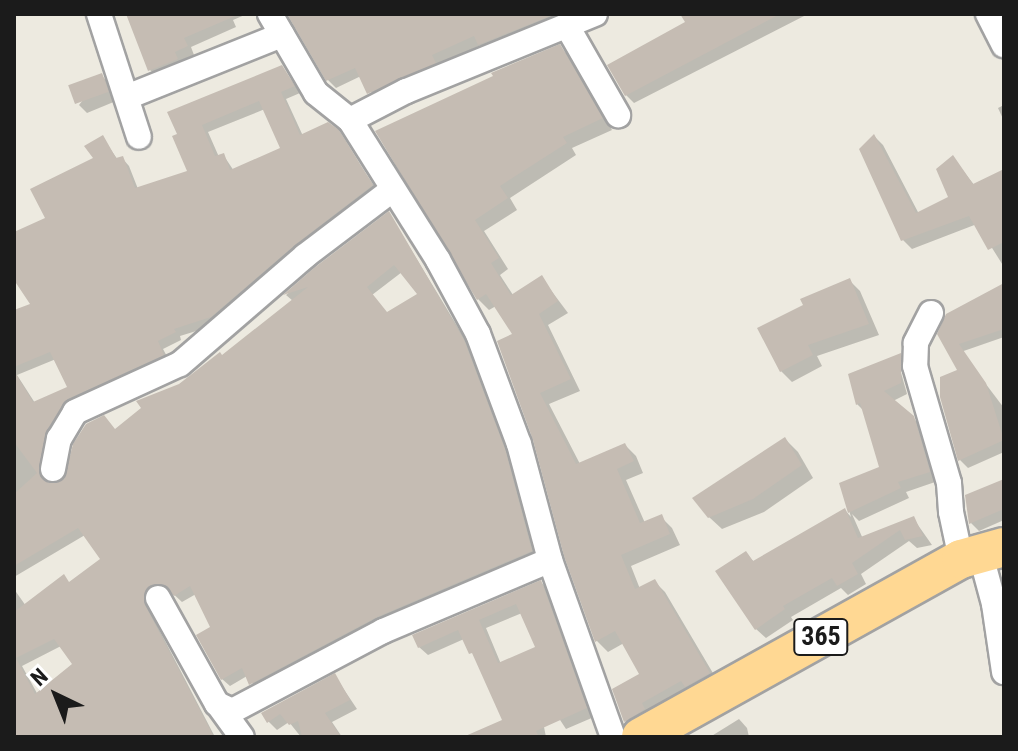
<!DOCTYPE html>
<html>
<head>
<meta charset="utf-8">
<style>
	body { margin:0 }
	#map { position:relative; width:1018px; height:751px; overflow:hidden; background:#edeae0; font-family:"Roboto Condensed",sans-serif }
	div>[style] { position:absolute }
	.shadow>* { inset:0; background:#0003 }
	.building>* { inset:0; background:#c5bcb3; transform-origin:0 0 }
	.roads { filter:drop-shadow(2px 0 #a2a2a2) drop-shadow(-2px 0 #a2a2a2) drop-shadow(0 2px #a2a2a2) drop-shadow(0 -2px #a2a2a2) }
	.minor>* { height:24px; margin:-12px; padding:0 12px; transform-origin:12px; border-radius:12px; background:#fff }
	.primary>* { height:38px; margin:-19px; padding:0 19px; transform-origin:19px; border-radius:19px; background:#ffd893 }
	span { translate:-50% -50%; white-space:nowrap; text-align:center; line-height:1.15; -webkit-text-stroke:6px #fff; paint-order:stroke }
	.shield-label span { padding:2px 6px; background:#fff; border:2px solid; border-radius:6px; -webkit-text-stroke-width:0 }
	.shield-label { font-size:26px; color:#1b1b1b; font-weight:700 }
	.frame { position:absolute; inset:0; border:16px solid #1b1b1b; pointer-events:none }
	.north { position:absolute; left:16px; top:655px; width:80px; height:80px; -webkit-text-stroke:6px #fff; paint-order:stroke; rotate:317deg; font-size:22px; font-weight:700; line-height:32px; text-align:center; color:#1b1b1b }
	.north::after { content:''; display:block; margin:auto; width:28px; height:36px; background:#1b1b1b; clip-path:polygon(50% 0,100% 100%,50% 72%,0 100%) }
</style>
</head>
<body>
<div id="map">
	<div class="shadow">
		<i style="clip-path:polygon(128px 14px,247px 14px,233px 20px,236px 27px,191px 47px,194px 55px,182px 60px,185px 67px,158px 78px,150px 70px)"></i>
		<i style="clip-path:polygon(290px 14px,581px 14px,488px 52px,481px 45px,439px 64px,443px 71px,377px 101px,361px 76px,336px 88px,328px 80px)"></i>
		<i style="clip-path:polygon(683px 14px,808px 14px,634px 103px,626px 95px,687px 23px)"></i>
		<i style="clip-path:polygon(560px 47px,571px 58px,612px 130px,572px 148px,576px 155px,510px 198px,517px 210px,484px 231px,508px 269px,500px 275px,513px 295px,541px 277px,568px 313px,548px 325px,580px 391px,549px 404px,580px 464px,625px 445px,636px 456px,643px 473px,626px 480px,645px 523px,661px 517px,672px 528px,680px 545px,631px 566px,640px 589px,654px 581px,665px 592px,720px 685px,636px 732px,625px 721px,641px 674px,624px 643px,608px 652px,597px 641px,515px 335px,496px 306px,489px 310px,478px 299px,378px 132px)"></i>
		<i style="clip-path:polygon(evenodd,282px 67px,300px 93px,286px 99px,303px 136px,337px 132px,379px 193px,219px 324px,180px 336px,181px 340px,163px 349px,170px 362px,52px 439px,46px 483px,49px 486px,65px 481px,116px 431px,222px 358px,293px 301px,286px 295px,389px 213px,471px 349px,511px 458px,538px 558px,258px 691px,247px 676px,230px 686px,222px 679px,213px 628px,196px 594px,182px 602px,168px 589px,152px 597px,151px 614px,215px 737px,14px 737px,14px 589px,26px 606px,70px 584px,103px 560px,85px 535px,14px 577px,14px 312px,33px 305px,14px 278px,14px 234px,48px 219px,96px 159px,102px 137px,118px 160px,122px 158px,129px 166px,138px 189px,189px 173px,174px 137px,282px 67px,265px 109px,282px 149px,234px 171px,224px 156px,219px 157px,208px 132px,265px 109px,282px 67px,402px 272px,420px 294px,387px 314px,372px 295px,402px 272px,282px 67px,56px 359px,70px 388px,35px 403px,17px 375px,56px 359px,282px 67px,61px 646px,75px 665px,38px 695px,22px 666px,61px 646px)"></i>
		<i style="clip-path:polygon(102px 76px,110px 84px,116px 101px,87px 113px,79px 105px)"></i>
		<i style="clip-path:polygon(1004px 105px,1004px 121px,998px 108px)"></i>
		<i style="clip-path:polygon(874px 136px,883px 145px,919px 214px,950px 198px,953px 158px,975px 186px,1004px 171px,1004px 267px,977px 224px,912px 249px,903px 240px)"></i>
		<i style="clip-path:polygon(849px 280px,860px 291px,879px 335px,817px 356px,822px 366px,792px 382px,781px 371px)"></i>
		<i style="clip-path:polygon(1004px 285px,1004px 337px,955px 354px,946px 345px)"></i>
		<i style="clip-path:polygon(900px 369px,907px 394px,893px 401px,923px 427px,938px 481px,906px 492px,909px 498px,859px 521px,852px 514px,863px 539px,913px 518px,932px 545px,917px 548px,909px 541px,861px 574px,866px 584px,848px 595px,841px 588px,791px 617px,793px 620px,766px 638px,756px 629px,746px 553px,754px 562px,845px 510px,851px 517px,841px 484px,881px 468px,864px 411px,857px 404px)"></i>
		<i style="clip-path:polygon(976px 371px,1004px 408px,1004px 452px,968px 468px,960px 460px)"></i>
		<i style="clip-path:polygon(785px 439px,798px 452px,813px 478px,764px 512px,722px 529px,709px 517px)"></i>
		<i style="clip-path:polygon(1004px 481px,1004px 520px,979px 531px,971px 523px)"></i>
		<i style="clip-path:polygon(evenodd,541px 582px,549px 591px,594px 717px,566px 729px,535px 682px,546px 737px,465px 737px,504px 721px,478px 660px,464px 639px,428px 655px,419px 647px,541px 582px,522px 613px,537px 648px,501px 664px,486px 628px,522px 613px)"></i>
		<i style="clip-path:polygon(335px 676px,357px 709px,332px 722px,342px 737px,301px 737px,289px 722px,277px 730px,269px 722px,264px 713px)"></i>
		<i style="clip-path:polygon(739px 719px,747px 728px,749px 737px,710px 737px)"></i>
	</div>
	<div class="building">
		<i style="clip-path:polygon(126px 14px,240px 14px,184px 38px,188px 46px,175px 52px,178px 59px,148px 71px)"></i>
		<i style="clip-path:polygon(287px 14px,555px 14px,478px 45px,474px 36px,432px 55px,436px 63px,367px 94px,355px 68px,326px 81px)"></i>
		<i style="clip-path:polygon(680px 14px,780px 14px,625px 96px,607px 65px,685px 22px)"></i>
		<i style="clip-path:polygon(560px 44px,603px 118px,563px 137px,567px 143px,500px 186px,508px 198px,475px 220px,499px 258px,491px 263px,511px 295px,542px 275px,558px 301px,539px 314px,571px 379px,540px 393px,576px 464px,625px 443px,634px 461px,617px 469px,640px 523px,662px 514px,670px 534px,621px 555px,635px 589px,655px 579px,710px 673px,685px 687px,681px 681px,642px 703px,645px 709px,624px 722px,612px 689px,639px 674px,615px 631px,595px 642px,564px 556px,533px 440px,497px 341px,512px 334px,486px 294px,477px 300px,375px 131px,493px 76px,491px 73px)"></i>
		<i style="clip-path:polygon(evenodd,282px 65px,295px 86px,281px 92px,300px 135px,328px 122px,339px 130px,373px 185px,295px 245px,211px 317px,174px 329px,176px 332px,158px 341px,164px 355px,68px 399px,46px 432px,39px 474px,49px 483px,64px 479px,73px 444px,86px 424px,104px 415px,115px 429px,141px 408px,136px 401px,179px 384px,220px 352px,222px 355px,308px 287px,283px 295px,314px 268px,389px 211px,464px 340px,505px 449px,532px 551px,377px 617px,249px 685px,242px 668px,221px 680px,196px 635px,210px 627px,190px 586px,174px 596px,165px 585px,151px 585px,145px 591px,145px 605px,214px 737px,14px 737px,14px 612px,64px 574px,69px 582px,100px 559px,78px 528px,14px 566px,14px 494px,37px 473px,14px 442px,14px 371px,33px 402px,67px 387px,50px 352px,14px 367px,14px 310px,30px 304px,14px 280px,14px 232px,45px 218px,30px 189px,93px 158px,84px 146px,103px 135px,116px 158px,123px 156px,135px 188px,187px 171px,172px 136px,177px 134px,167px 112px,282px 65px,259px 101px,280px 148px,230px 170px,224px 153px,215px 156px,202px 125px,259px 101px,282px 65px,394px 265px,417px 294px,387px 312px,367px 287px,394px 265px,282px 65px,54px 639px,72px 664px,35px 694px,16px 658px,54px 639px)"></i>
		<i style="left:102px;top:73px;width:20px;height:36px;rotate:70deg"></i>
		<i style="clip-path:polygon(874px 134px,916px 213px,948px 197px,936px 169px,953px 155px,973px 184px,1004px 169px,1004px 242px,988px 250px,969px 216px,901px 241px,859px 149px)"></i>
		<i style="clip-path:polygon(850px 278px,869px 324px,808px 345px,813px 355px,780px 372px,757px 328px,803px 305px,800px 299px)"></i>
		<i style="clip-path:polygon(1004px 283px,1004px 329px,959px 344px,986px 383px,1004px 440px,958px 461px,940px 397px,940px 377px,957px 370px,937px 334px,946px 314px)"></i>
		<i style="clip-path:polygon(901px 353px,901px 383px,884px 391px,914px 416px,930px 472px,898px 482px,901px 488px,848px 513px,839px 483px,879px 467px,860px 403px,856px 405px,848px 374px)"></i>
		<i style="clip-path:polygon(785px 437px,802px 465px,753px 499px,708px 518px,692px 498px)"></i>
		<i style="clip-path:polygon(1004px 479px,1004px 509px,969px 524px,965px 495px)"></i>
		<i style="clip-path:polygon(845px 508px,858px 538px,914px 516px,923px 536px,905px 540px,900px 530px,852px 563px,858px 574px,837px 586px,832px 578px,783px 606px,785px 609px,755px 630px,715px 571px,746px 551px,753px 561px)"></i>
		<i style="clip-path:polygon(evenodd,541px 580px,587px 708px,536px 731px,539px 737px,463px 737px,502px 720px,472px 653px,469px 654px,458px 630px,418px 648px,412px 635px,541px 580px,516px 604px,535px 647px,498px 663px,479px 620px,516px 604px)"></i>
		<i style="clip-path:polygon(335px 673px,350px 700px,325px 713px,341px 737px,302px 737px,298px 721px,289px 725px,280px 714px,267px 723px,261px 713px)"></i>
	</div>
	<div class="roads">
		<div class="minor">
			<i style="left:99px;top:14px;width:129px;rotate:72deg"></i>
			<i style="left:270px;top:14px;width:91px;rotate:59.8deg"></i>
			<i style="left:316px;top:93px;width:43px;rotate:38.5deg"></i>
			<i style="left:595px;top:14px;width:204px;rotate:157.8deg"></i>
			<i style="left:406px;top:91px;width:63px;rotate:152.6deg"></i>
			<i style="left:350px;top:120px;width:165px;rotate:57.8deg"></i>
			<i style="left:438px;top:260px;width:84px;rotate:61.6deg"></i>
			<i style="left:478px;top:334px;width:117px;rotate:69.6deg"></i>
			<i style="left:519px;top:444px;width:120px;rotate:75deg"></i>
			<i style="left:550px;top:560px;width:188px;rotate:70.4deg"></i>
			<i style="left:988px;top:14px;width:35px;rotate:63deg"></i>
			<i style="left:567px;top:26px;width:103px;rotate:60.2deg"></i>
			<i style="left:127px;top:97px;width:167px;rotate:-21.8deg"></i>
			<i style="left:931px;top:313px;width:34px;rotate:117deg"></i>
			<i style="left:916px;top:343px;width:23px;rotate:92deg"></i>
			<i style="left:915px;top:366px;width:122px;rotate:73.8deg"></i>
			<i style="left:949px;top:483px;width:29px;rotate:86deg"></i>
			<i style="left:951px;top:512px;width:48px;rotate:78deg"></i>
			<i style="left:53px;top:469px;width:31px;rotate:-79deg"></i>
			<i style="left:59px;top:439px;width:31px;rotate:-59deg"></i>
			<i style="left:75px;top:412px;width:115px;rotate:-24.6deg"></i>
			<i style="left:180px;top:364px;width:165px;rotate:-40.8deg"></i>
			<i style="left:305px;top:256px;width:109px;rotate:-37.2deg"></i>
			<i style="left:980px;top:552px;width:54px;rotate:74.9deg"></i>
			<i style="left:994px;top:604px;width:69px;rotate:81.6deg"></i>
			<i style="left:158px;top:598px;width:121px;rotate:60.9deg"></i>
			<i style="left:217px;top:704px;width:17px;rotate:25deg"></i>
			<i style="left:232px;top:711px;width:171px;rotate:-27.9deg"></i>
			<i style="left:383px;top:631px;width:181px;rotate:-23deg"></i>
			<i style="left:220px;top:707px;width:37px;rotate:54deg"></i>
		</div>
		<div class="primary">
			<i style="left:641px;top:737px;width:366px;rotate:-29.1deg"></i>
			<i style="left:961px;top:559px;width:45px;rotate:-15.6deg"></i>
		</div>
	</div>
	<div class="shield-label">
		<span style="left:821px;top:637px">365</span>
	</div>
	<div class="frame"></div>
	<div class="north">N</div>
</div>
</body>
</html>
